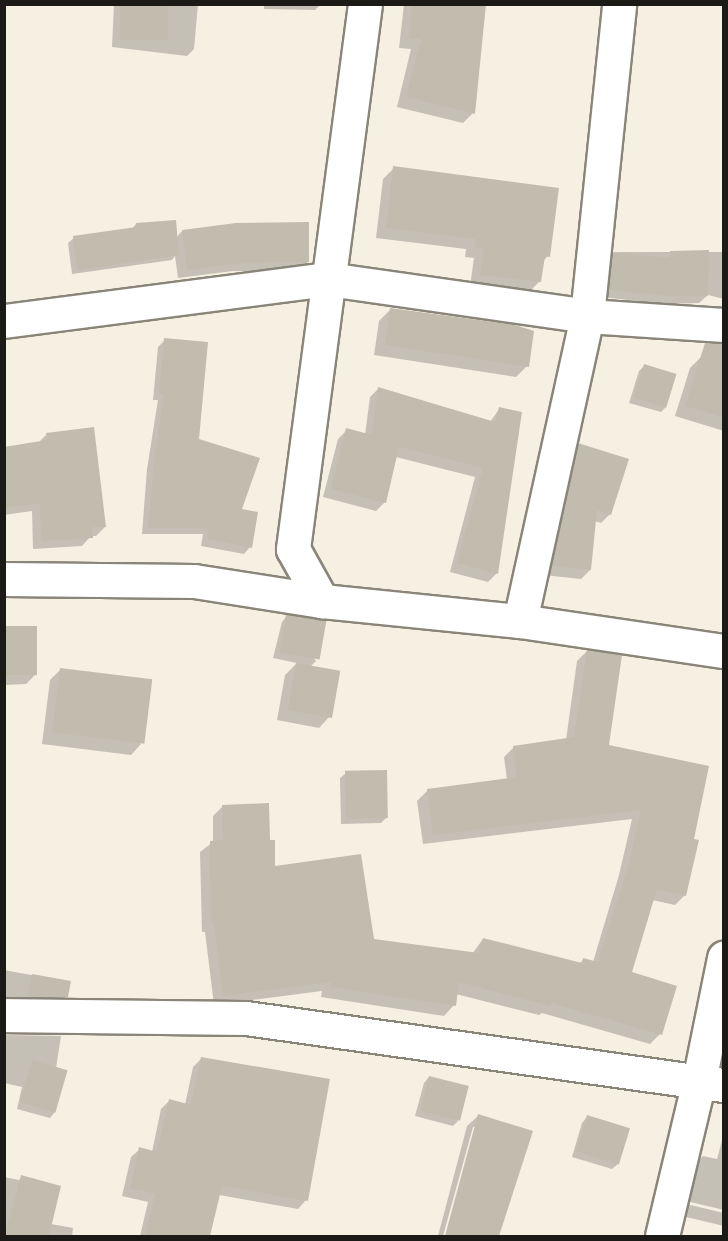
<!DOCTYPE html>
<html>
<head>
<meta charset="utf-8">
<style>
	body { margin:0 }
	#map { position:relative; width:728px; height:1241px; overflow:hidden; background:#f6f0e3; font-family:Montserrat,sans-serif }
	div>[style] { position:absolute }
	.shadow>* { inset:0; background:#0003 }
	.building>* { inset:0; background:#c2bcaf; transform-origin:0 0 }
	.roads { filter:drop-shadow(2px 0 #8a8579) drop-shadow(-2px 0 #8a8579) drop-shadow(0 2px #8a8579) drop-shadow(0 -2px #8a8579) }
	.minor>* { height:33px; margin:-16.5px; padding:0 16.5px; transform-origin:16.5px; border-radius:16.5px; background:#fff }
	span { translate:-50% -50%; white-space:nowrap; text-align:center; line-height:1.15; -webkit-text-stroke:4.5px #f6f0e3; paint-order:stroke }
	.frame { position:absolute; inset:0; border:6px solid #1c1a16; pointer-events:none }
</style>
</head>
<body>
<div id="map">
	<div class="shadow">
		<i style="clip-path:polygon(114px 4px,198px 4px,194px 49px,187px 56px,112px 47px)"></i>
		<i style="clip-path:polygon(264px 4px,321px 4px,315px 10px,264px 9px)"></i>
		<i style="clip-path:polygon(404px 4px,485px 4px,473px 113px,463px 123px,397px 107px,411px 49px,399px 48px)"></i>
		<i style="clip-path:polygon(394px 168px,548px 256px,543px 261px,540px 281px,529px 292px,470px 286px,474px 258px,465px 257px,466px 249px,376px 238px,383px 179px)"></i>
		<i style="clip-path:polygon(136px 224px,176px 238px,182px 231px,308px 262px,299px 271px,233px 271px,178px 278px,175px 256px,172px 260px,72px 274px,68px 243px,74px 238px,131px 230px)"></i>
		<i style="clip-path:polygon(619px 252px,724px 252px,724px 299px,708px 295px,699px 303px,662px 304px,602px 297px,605px 261px,613px 253px)"></i>
		<i style="clip-path:polygon(390px 310px,527px 366px,516px 377px,374px 355px,379px 321px)"></i>
		<i style="clip-path:polygon(165px 340px,197px 440px,240px 511px,250px 547px,244px 554px,201px 546px,203px 534px,142px 534px,147px 469px,158px 400px,153px 400px,158px 347px)"></i>
		<i style="clip-path:polygon(701px 357px,724px 363px,724px 431px,675px 416px,690px 368px)"></i>
		<i style="clip-path:polygon(644px 366px,666px 407px,661px 412px,629px 403px,639px 371px)"></i>
		<i style="clip-path:polygon(379px 388px,490px 422px,500px 408px,496px 574px,488px 582px,450px 572px,475px 477px,396px 457px,385px 502px,376px 511px,323px 497px,338px 439px,347px 430px,365px 435px,370px 397px)"></i>
		<i style="clip-path:polygon(46px 435px,105px 527px,96px 536px,91px 536px,82px 546px,33px 549px,32px 511px,4px 515px,4px 448px,38px 443px)"></i>
		<i style="clip-path:polygon(579px 445px,610px 514px,601px 523px,594px 521px,590px 570px,581px 579px,543px 575px,570px 453px)"></i>
		<i style="clip-path:polygon(287px 616px,316px 661px,310px 667px,329px 717px,319px 728px,277px 720px,285px 675px,297px 663px,273px 658px,282px 622px)"></i>
		<i style="clip-path:polygon(4px 628px,37px 673px,26px 684px,4px 685px)"></i>
		<i style="clip-path:polygon(587px 651px,608px 746px,692px 840px,685px 895px,675px 905px,652px 900px,630px 973px,660px 1034px,650px 1044px,542px 1013px,539px 1015px,456px 994px,454px 1005px,444px 1016px,321px 997px,322px 991px,214px 1005px,205px 932px,202px 932px,200px 852px,213px 842px,213px 816px,223px 806px,268px 841px,273px 868px,372px 941px,472px 954px,483px 939px,579px 964px,584px 959px,593px 962px,619px 875px,632px 819px,423px 844px,417px 801px,428px 790px,507px 780px,504px 757px,514px 747px,566px 740px,577px 661px)"></i>
		<i style="clip-path:polygon(61px 669px,141px 744px,131px 755px,42px 744px,50px 680px)"></i>
		<i style="clip-path:polygon(346px 773px,386px 818px,381px 823px,341px 824px,340px 778px)"></i>
		<i style="clip-path:polygon(4px 970px,69px 982px,67px 996px,61px 1002px,4px 1001px)"></i>
		<i style="clip-path:polygon(4px 1035px,61px 1036px,56px 1068px,55px 1112px,50px 1118px,17px 1109px,22px 1087px,4px 1083px)"></i>
		<i style="clip-path:polygon(724px 1047px,724px 1059px,720px 1058px)"></i>
		<i style="clip-path:polygon(201px 1059px,306px 1200px,298px 1209px,219px 1195px,209px 1236px,140px 1236px,148px 1202px,122px 1196px,131px 1157px,140px 1149px,152px 1152px,161px 1109px,169px 1101px,185px 1105px,193px 1067px)"></i>
		<i style="clip-path:polygon(429px 1077px,458px 1121px,453px 1126px,415px 1116px,424px 1083px)"></i>
		<i style="clip-path:polygon(478px 1116px,531px 1132px,498px 1236px,446px 1236px,476px 1127px,473px 1127px,443px 1236px,438px 1236px,467px 1126px)"></i>
		<i style="clip-path:polygon(587px 1117px,618px 1164px,612px 1169px,572px 1157px,582px 1123px)"></i>
		<i style="clip-path:polygon(724px 1133px,724px 1210px,682px 1200px,682px 1203px,724px 1213px,724px 1226px,678px 1215px,691px 1168px,703px 1156px,717px 1159px)"></i>
		<i style="clip-path:polygon(4px 1177px,19px 1180px,22px 1177px,51px 1224px,73px 1228px,72px 1236px,4px 1236px)"></i>
	</div>
	<div class="building">
		<i style="left:120px;top:4px;width:48px;height:36px"></i>
		<i style="clip-path:polygon(412px 4px,486px 4px,475px 114px,406px 97px,421px 39px,409px 38px)"></i>
		<i style="clip-path:polygon(393px 166px,559px 188px,550px 257px,545px 256px,541px 282px,480px 275px,484px 248px,475px 247px,476px 239px,386px 228px)"></i>
		<i style="clip-path:polygon(176px 220px,179px 255px,77px 270px,73px 236px,136px 227px,136px 223px)"></i>
		<i style="clip-path:polygon(309px 222px,309px 262px,243px 263px,187px 270px,182px 230px,236px 223px)"></i>
		<i style="clip-path:polygon(709px 250px,708px 296px,670px 296px,609px 290px,612px 252px,670px 258px,670px 251px)"></i>
		<i style="clip-path:polygon(390px 308px,515px 325px,534px 331px,529px 367px,385px 345px)"></i>
		<i style="clip-path:polygon(164px 338px,208px 342px,199px 439px,260px 458px,242px 509px,258px 512px,252px 548px,207px 539px,209px 528px,148px 528px,154px 461px,164px 394px,159px 393px)"></i>
		<i style="clip-path:polygon(705px 343px,723px 344px,723px 417px,685px 406px)"></i>
		<i style="left:644px;top:364px;width:34px;height:35px;rotate:17deg"></i>
		<i style="clip-path:polygon(378px 387px,495px 422px,499px 407px,522px 412px,498px 574px,457px 563px,483px 468px,399px 447px,386px 503px,331px 489px,346px 428px,372px 435px)"></i>
		<i style="clip-path:polygon(94px 427px,106px 527px,92px 527px,93px 538px,41px 541px,40px 503px,4px 508px,4px 447px,47px 440px,46px 433px)"></i>
		<i style="clip-path:polygon(578px 443px,629px 459px,611px 515px,597px 510px,591px 570px,551px 566px)"></i>
		<i style="left:286px;top:614px;width:41px;height:39px;rotate:10deg"></i>
		<i style="left:4px;top:626px;width:33px;height:49px"></i>
		<i style="clip-path:polygon(587px 650px,622px 655px,609px 745px,709px 766px,694px 839px,699px 840px,686px 896px,657px 889px,632px 972px,677px 986px,662px 1035px,551px 1003px,550px 1006px,459px 982px,456px 1006px,330px 987px,331px 982px,223px 996px,214px 922px,211px 922px,210px 882px,210px 841px,223px 840px,222px 805px,269px 803px,270px 840px,275px 840px,275px 866px,361px 854px,374px 939px,479px 953px,483px 938px,582px 963px,583px 958px,598px 962px,629px 863px,641px 810px,433px 835px,427px 789px,517px 777px,513px 746px,574px 737px)"></i>
		<i style="left:296px;top:663px;width:45px;height:48px;rotate:10deg"></i>
		<i style="left:60px;top:668px;width:93px;height:65px;rotate:7deg"></i>
		<i style="left:387px;top:770px;width:48px;height:42px;rotate:89deg"></i>
		<i style="clip-path:polygon(32px 974px,71px 981px,68px 997px,27px 997px)"></i>
		<i style="clip-path:polygon(201px 1057px,330px 1079px,308px 1201px,222px 1186px,210px 1236px,145px 1236px,155px 1194px,130px 1188px,139px 1147px,157px 1152px,169px 1099px,191px 1105px)"></i>
		<i style="left:32px;top:1060px;width:37px;height:44px;rotate:16deg"></i>
		<i style="left:429px;top:1076px;width:41px;height:36px;rotate:14deg"></i>
		<i style="clip-path:polygon(478px 1114px,533px 1131px,499px 1236px,445px 1236px)"></i>
		<i style="left:587px;top:1115px;width:45px;height:38px;rotate:17deg"></i>
		<i style="clip-path:polygon(21px 1175px,61px 1186px,49px 1236px,5px 1236px)"></i>
	</div>
	<div class="roads">
		<div class="minor">
			<i style="left:365px;top:4px;width:550px;rotate:97.53deg"></i>
			<i style="left:293px;top:549px;width:60px;rotate:60.9deg"></i>
			<i style="left:322px;top:601px;width:199px;rotate:5.8deg"></i>
			<i style="left:520px;top:621px;width:206px;rotate:8.4deg"></i>
			<i style="left:4px;top:321px;width:327px;rotate:-7.4deg"></i>
			<i style="left:328px;top:279px;width:262px;rotate:8.1deg"></i>
			<i style="left:587px;top:316px;width:137px;rotate:3.8deg"></i>
			<i style="left:4px;top:579px;width:190px;rotate:0.6deg"></i>
			<i style="left:194px;top:581px;width:130px;rotate:8.9deg"></i>
			<i style="left:520px;top:621px;width:312px;rotate:-77.6deg"></i>
			<i style="left:587px;top:316px;width:314px;rotate:-84.1deg"></i>
			<i style="left:4px;top:1015px;width:242px;rotate:0.7deg"></i>
			<i style="left:246px;top:1018px;width:483px;rotate:8deg"></i>
			<i style="left:662px;top:1236px;width:159px;rotate:-76.6deg"></i>
			<i style="left:699px;top:1081px;width:126px;rotate:-78.5deg"></i>
		</div>
	</div>
	<div class="frame"></div>
</div>
</body>
</html>
